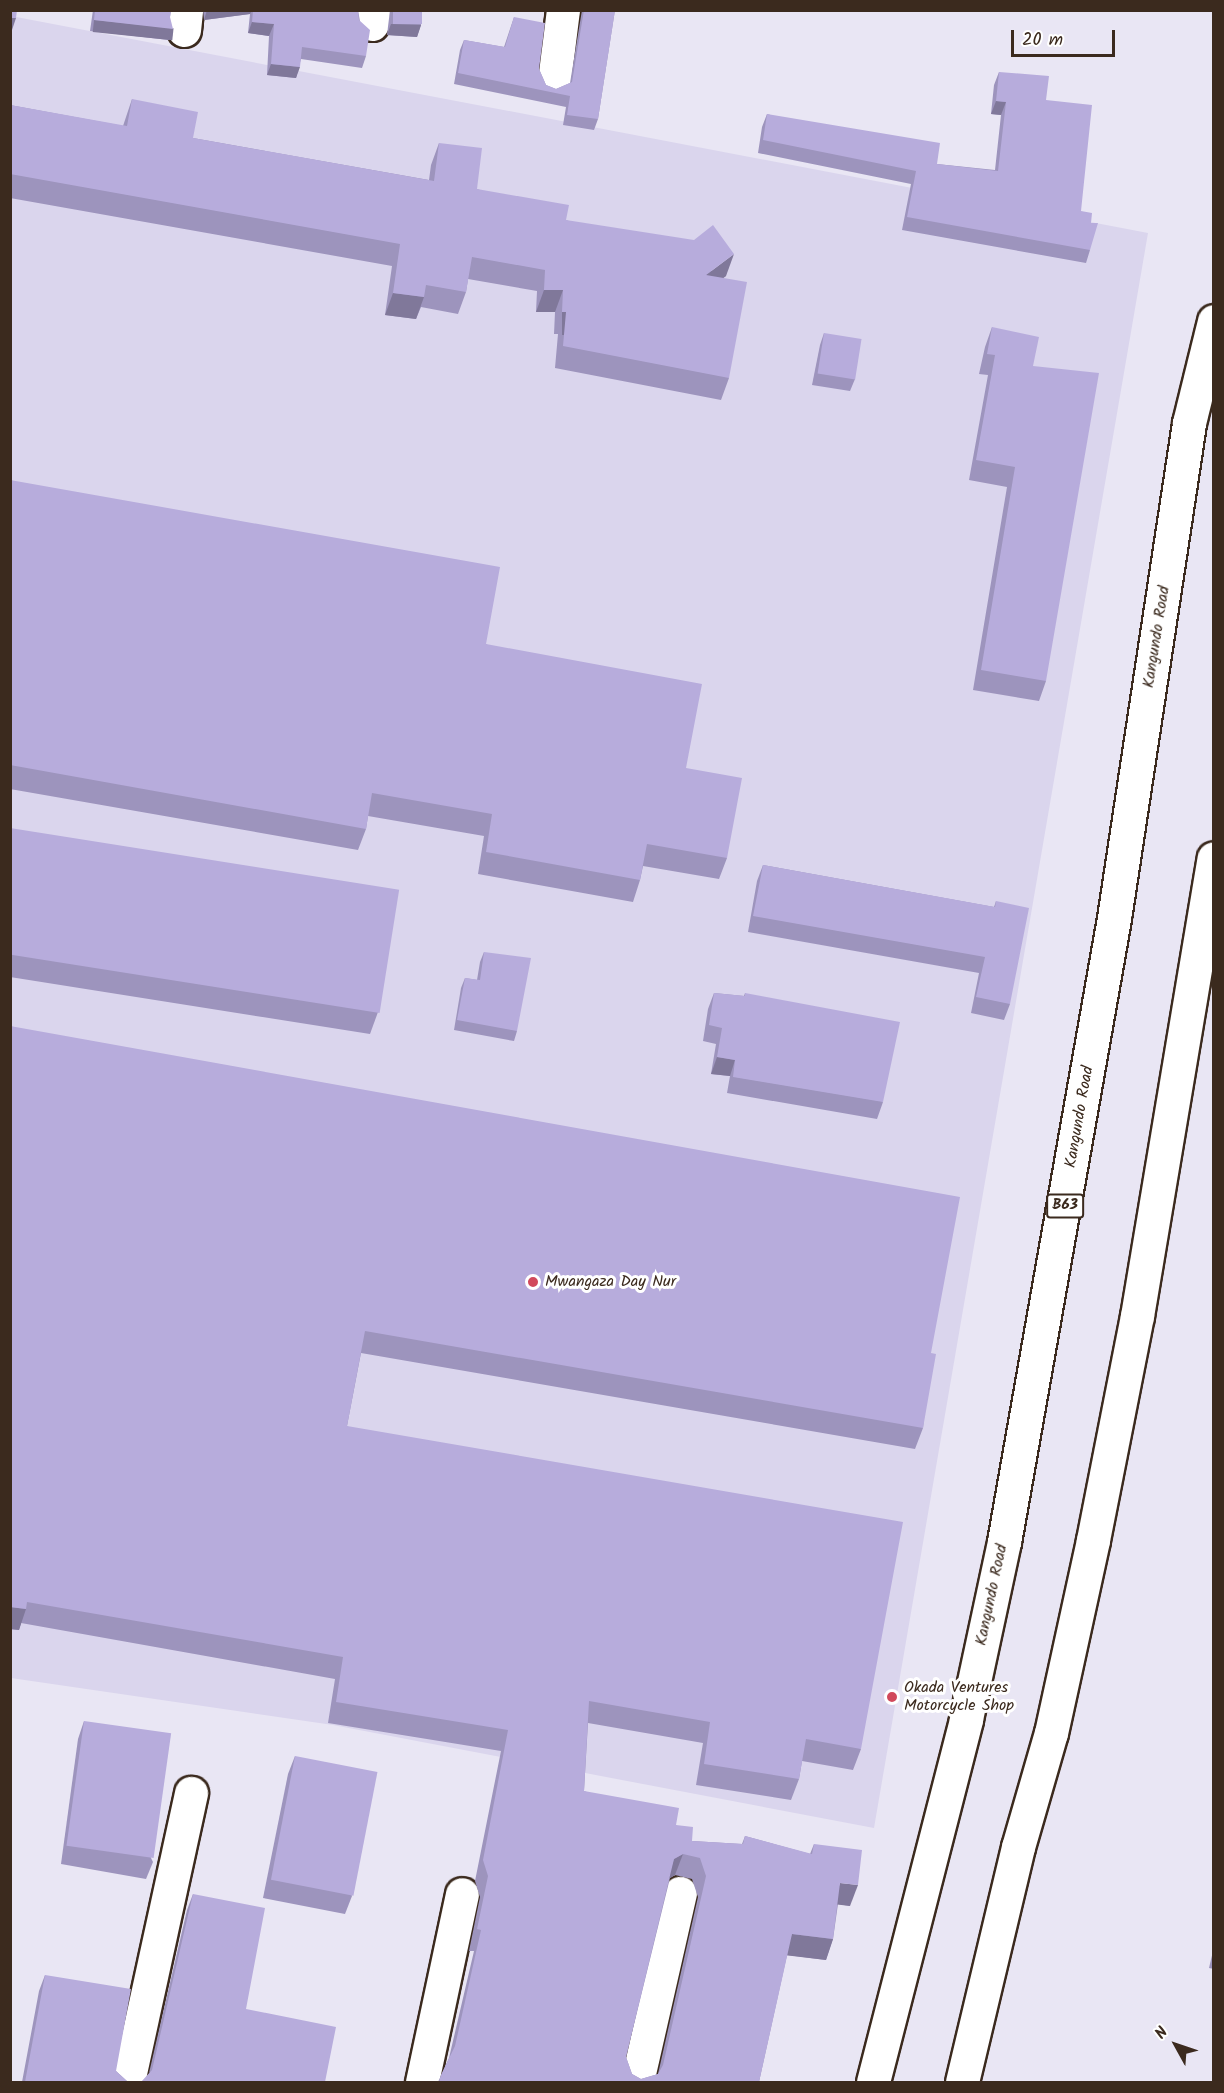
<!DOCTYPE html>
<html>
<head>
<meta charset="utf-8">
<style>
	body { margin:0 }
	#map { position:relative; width:1224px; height:2093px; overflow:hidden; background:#e9e6f4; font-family:Kalam,sans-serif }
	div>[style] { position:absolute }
	.built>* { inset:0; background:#dad5ed }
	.roads { filter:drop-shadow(2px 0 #3b2a1e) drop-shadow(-2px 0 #3b2a1e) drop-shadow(0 2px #3b2a1e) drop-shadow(0 -2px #3b2a1e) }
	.street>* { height:33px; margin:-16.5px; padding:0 16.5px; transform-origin:16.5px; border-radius:16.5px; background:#fff }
	.highway>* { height:33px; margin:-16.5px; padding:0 16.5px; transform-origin:16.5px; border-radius:16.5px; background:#fff }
	.wall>* { inset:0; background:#9d94bd }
	.shaded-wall>* { inset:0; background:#80789a; transform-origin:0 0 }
	.building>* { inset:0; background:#b7acdc; transform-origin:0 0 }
	.dots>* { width:16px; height:16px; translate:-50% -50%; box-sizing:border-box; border:3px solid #fff; border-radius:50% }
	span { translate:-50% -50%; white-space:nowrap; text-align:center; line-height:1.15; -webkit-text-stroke:6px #fff; paint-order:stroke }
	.shield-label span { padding:2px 4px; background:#fff; border:2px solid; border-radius:4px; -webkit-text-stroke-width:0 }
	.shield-label { font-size:15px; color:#3b2a1e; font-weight:700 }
	.street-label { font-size:16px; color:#3b2a1e }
	.poi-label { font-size:16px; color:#3b2a1e }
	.left { translate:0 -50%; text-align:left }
	.frame { position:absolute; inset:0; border:12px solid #3b2a1e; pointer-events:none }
	.north { position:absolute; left:1146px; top:2015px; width:60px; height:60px; -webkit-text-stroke:4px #fff; paint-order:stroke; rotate:310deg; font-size:16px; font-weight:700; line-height:24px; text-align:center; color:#3b2a1e }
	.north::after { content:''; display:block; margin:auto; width:21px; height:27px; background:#3b2a1e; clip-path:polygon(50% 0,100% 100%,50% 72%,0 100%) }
	.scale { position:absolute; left:1011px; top:30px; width:104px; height:27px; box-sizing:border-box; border:3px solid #3b2a1e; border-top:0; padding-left:8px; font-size:18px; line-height:21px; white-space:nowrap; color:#3b2a1e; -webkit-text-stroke:4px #fff; paint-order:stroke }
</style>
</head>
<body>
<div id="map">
	<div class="built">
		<i style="clip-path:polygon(11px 16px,1148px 233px,874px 1828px,333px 1725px,11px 1678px)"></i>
	</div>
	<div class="roads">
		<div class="street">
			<i style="left:372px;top:24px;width:14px;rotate:-82deg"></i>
			<i style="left:184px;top:30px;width:20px;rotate:-84deg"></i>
			<i style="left:554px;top:81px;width:72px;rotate:-82.8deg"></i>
			<i style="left:128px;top:2082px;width:296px;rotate:-77.7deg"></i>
			<i style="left:422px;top:2082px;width:192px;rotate:-78deg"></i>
			<i style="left:637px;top:2082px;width:194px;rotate:-77.2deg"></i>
		</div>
		<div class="highway">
			<i style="left:873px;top:2082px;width:375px;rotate:-75.6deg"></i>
			<i style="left:966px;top:1719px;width:181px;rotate:-77.9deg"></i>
			<i style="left:1004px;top:1542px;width:634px;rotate:-80deg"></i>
			<i style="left:1114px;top:918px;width:501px;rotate:-81.38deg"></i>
			<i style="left:1189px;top:423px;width:105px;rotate:-76.2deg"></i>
			<i style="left:962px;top:2082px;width:242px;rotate:-76.6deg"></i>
			<i style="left:1018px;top:1847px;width:119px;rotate:-73.9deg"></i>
			<i style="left:1051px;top:1733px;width:198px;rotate:-77.7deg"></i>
			<i style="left:1093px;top:1540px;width:228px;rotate:-78.9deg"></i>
			<i style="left:1137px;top:1316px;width:464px;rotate:-80.5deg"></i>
		</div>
	</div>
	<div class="wall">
		<i style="clip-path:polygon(93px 10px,171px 10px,170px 17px,169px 40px,90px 31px)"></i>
		<i style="clip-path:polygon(203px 10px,358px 10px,366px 56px,362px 68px,301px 59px,296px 78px,267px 75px,269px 36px,248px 33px,250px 14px,204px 20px)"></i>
		<i style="clip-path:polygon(390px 10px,422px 10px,421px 25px,417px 37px,387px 35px)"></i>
		<i style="clip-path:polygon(582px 10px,615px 10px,598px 119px,594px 130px,563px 125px,566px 107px,454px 84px,460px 50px,464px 40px,504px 47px,514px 17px,539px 69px,546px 85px,556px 89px,570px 83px)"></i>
		<i style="clip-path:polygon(999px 72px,1046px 100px,1081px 211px,1090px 250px,1086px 263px,902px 230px,911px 184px,758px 153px,762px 127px,767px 114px,937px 164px,995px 170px,1001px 115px,991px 114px,994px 85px)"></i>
		<i style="clip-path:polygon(132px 99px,193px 138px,429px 180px,431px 165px,439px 143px,477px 189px,726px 276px,723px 278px,729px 378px,721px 400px,555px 368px,558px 334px,554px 334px,555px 312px,536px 312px,537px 291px,468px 279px,466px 292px,458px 314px,421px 307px,416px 319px,385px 315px,392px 266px,10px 198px,10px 105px,123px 126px)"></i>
		<i style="clip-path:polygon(992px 327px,1033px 366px,1046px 681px,1039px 701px,973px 690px,1007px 487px,969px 480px,988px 375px,979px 374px,985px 347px)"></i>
		<i style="clip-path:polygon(824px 333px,855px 379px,850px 391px,812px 385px,820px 345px)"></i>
		<i style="clip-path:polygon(10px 480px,486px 644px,686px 768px,727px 858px,719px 879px,643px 866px,640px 880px,633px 902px,478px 874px,484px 836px,368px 816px,366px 829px,358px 850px,10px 789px)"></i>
		<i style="clip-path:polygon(10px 828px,378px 1012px,370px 1034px,10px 977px)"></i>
		<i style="clip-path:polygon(763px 865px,994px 907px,996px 901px,1010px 1004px,1004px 1020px,971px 1013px,979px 973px,748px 932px,757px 881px)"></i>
		<i style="clip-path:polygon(484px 952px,517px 1031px,514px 1041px,454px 1030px,461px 988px,465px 978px,477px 980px,480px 962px)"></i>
		<i style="clip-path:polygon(714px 993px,744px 996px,745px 993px,883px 1102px,877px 1119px,727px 1093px,730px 1076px,711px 1074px,716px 1044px,703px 1041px,708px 1009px)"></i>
		<i style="clip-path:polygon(evenodd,10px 1026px,931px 1353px,923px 1428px,915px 1449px,361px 1353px,347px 1426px,861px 1749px,853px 1770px,802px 1761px,799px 1779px,791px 1800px,696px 1785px,703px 1743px,588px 1723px,584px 1791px,676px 1825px,692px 1841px,742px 1844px,745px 1836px,810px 1854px,814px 1844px,850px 1906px,838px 1904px,833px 1939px,826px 1960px,787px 1955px,759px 2082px,438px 2082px,449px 2058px,474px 1951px,469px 1951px,480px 1897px,475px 1881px,501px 1751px,328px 1723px,335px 1679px,21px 1623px,19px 1630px,10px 1629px,10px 1026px,675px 1875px,692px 1879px,698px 1897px,658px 2074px,641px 2079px,632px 2074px,626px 2057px,670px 1878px,675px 1875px)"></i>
		<i style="clip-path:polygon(84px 1721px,153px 1862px,146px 1879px,61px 1864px,78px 1739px)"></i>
		<i style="clip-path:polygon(295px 1756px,352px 1896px,345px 1914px,263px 1898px,288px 1774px)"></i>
		<i style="clip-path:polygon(193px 1894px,246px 2009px,149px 2073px,187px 1910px)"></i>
		<i style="clip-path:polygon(1214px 1947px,1214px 1969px,1209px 1968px)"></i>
		<i style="clip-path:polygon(45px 1975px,116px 2071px,128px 2082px,22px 2082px,39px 1991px)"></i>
	</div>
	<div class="shaded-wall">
		<i style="clip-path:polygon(207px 10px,252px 10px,250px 14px,204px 20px)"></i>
		<i style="clip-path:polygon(10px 18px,16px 18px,12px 30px,10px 30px)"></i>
		<i style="left:94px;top:20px;width:80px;height:12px;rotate:6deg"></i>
		<i style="clip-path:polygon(252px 22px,274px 24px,269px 36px,248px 33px)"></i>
		<i style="clip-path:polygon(391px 24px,421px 25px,417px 37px,387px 35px)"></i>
		<i style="clip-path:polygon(271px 64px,300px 67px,296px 78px,267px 75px)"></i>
		<i style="clip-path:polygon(996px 101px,1006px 102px,1001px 115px,991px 114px)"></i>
		<i style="clip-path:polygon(734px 254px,726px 276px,698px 296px,706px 275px)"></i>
		<i style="clip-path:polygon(544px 290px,563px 290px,555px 312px,536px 312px)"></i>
		<i style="clip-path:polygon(393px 293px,424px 297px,416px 319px,385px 315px)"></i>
		<i style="left:562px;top:312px;width:4px;height:23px"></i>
		<i style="clip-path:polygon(717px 1057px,735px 1060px,730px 1076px,711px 1074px)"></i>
		<i style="clip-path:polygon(10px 1607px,26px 1609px,19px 1630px,10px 1629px)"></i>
		<i style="clip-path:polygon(683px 1854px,675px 1875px,667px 1880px,674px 1859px)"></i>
		<i style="clip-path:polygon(840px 1883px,858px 1885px,850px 1906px,833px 1904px)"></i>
		<i style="clip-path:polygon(792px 1934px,833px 1939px,826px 1960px,784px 1955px)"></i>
	</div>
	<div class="building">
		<i style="clip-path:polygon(10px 10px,17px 10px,16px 18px,10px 18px)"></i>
		<i style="clip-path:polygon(95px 10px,171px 10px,170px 17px,173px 29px,94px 20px)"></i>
		<i style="clip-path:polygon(253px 10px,358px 10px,359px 20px,370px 30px,366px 56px,302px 47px,300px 67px,271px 64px,274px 24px,252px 22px)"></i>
		<i style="left:393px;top:10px;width:29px;height:14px"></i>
		<i style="clip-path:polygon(584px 10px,615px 10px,598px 119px,567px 115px,570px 96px,458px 73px,464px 40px,505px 47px,514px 17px,545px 23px,539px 69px,546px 85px,556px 89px,572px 82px)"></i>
		<i style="clip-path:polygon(999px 72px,1049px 76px,1046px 100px,1092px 105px,1081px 211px,1092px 213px,1091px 223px,1098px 223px,1090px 250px,907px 217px,916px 171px,763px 140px,767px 114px,940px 143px,937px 164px,998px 171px,1006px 102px,996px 101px)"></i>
		<i style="clip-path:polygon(132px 99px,198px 112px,193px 138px,434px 181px,439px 143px,482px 148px,477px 189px,569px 205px,566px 220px,694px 240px,713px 225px,734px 254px,706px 275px,747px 282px,729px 378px,563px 346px,566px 312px,562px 312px,563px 290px,544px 290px,545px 270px,472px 257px,466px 292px,426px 285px,424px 297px,393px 293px,400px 244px,10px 174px,10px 105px,127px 126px)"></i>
		<i style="clip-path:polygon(992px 327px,1039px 337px,1033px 366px,1099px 373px,1046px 681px,981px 670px,1015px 467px,976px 460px,995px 355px,987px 354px)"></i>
		<i style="left:824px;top:333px;width:38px;height:41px;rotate:9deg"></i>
		<i style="clip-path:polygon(10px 480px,500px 567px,486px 644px,702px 684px,686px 768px,742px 778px,727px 858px,647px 844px,640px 880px,486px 852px,492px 814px,372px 793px,366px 829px,10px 765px)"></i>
		<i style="left:10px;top:828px;width:394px;height:125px;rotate:9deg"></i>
		<i style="clip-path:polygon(763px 865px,995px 907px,996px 901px,1029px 908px,1010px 1004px,976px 997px,985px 957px,753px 916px)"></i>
		<i style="clip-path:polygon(484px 952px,531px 958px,517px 1031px,457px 1020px,465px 978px,480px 980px)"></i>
		<i style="clip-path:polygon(714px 993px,745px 996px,745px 993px,900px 1022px,883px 1102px,733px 1077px,735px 1060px,717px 1057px,722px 1028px,709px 1025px)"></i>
		<i style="clip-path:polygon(evenodd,10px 1026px,960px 1197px,931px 1353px,936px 1354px,923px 1428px,365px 1331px,347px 1426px,903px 1522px,861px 1749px,806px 1739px,799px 1779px,704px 1764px,710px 1722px,589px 1701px,584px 1791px,679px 1808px,676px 1825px,693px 1827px,692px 1841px,743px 1844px,745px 1836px,812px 1854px,814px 1844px,862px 1850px,858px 1885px,840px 1883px,833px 1939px,792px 1934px,759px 2082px,439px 2082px,441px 2075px,455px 2046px,481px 1930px,477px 1929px,488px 1876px,483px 1860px,508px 1730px,336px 1702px,343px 1657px,27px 1602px,26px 1609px,10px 1607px,10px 1026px,683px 1854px,700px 1858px,706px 1876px,663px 2065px,658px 2074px,641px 2079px,632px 2074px,626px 2057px,674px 1859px,683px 1854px)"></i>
		<i style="left:84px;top:1721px;width:88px;height:126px;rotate:8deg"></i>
		<i style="left:295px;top:1756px;width:84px;height:126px;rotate:11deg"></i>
		<i style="clip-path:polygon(193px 1894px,265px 1908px,246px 2009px,336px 2027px,325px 2082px,141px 2082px,152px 2070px)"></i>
		<i style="clip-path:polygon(45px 1975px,131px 1989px,116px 2071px,128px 2082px,25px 2082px)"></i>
	</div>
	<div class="dots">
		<i style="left:533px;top:1282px;background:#d1495b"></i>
		<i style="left:892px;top:1697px;background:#d1495b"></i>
	</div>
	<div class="shield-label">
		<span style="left:1065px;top:1206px">B63</span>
	</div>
	<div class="street-label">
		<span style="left:1157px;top:637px;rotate:-81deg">Kangundo Road</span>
		<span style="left:1080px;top:1117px;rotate:-80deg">Kangundo Road</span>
		<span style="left:992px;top:1595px;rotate:-78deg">Kangundo Road</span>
	</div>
	<div class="poi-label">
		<span class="left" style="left:545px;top:1282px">Mwangaza Day Nur</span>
		<span class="left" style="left:904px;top:1697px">Okada Ventures<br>Motorcycle Shop</span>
	</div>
	<div class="frame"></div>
	<div class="north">N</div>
	<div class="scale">20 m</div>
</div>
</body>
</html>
